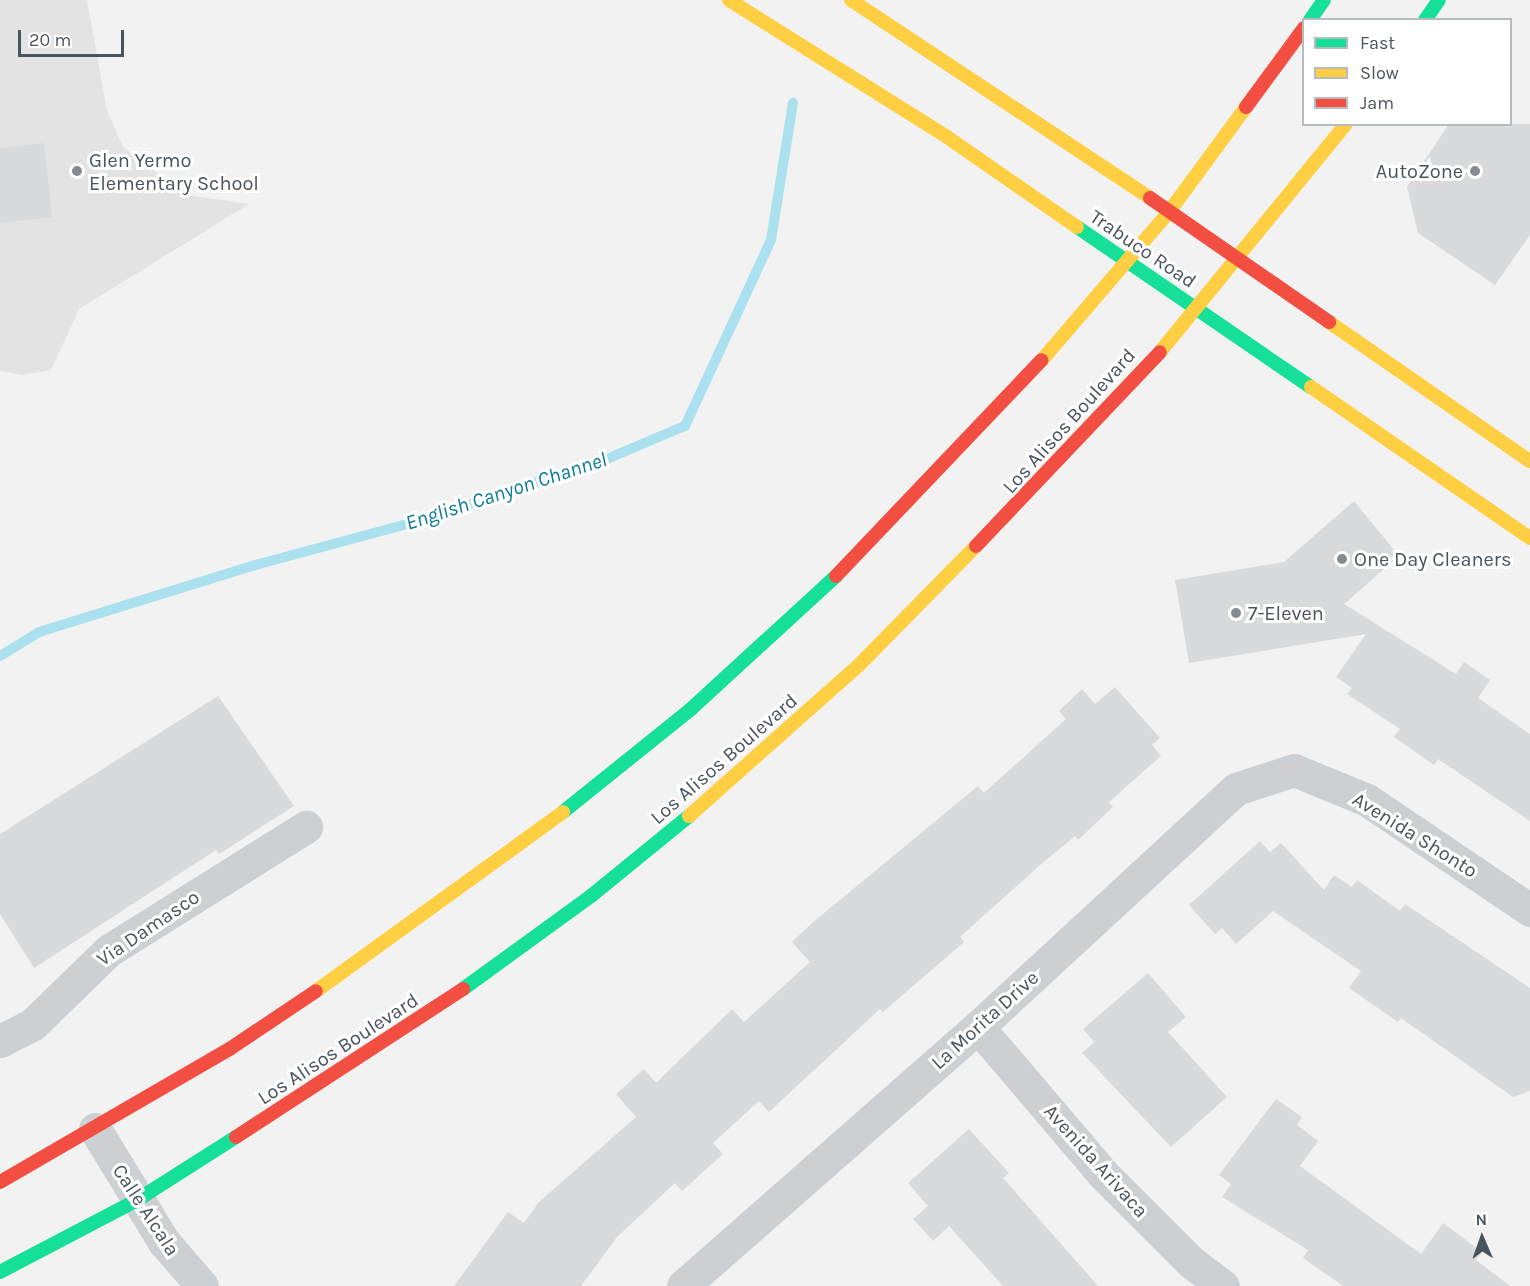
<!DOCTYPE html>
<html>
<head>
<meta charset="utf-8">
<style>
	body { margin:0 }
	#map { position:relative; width:1530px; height:1286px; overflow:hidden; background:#f2f2f2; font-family:Karla,sans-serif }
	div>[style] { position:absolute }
	.education>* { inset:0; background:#e4e3e4 }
	.stream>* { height:10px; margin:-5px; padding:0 5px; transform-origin:5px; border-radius:5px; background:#abe1ef }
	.building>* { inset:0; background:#d9dadb }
	.street>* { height:33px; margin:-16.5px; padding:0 16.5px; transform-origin:16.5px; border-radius:16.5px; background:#cdd0d2 }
	.fast>* { height:14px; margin:-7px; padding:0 7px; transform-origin:7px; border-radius:7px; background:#16e098 }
	.slow>* { height:14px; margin:-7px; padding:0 7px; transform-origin:7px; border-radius:7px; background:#ffcf43 }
	.jam>* { height:14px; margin:-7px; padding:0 7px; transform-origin:7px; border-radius:7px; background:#f24e42 }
	.dots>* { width:16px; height:16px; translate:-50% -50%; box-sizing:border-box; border:3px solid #fff; border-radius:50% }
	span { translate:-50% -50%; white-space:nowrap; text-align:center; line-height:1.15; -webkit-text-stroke:6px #fff; paint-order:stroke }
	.poi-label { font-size:20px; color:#48545f }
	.left { translate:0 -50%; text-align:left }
	.right { translate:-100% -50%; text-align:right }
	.street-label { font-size:20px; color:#48545f }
	.water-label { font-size:21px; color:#0b7b98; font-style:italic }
	.legend { position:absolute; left:1302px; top:18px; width:210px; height:108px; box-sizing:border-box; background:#fff; border:2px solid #b6bbbf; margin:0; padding:8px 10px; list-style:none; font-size:18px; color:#48545f }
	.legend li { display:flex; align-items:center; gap:12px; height:30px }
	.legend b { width:30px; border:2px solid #b6bbbf }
	.north { position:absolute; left:1452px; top:1208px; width:60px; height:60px; -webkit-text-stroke:4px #fff; paint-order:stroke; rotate:358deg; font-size:16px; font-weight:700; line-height:24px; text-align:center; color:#48545f }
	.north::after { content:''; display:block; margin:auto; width:21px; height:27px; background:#48545f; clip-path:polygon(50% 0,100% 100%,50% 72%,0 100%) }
	.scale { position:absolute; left:18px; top:30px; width:106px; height:27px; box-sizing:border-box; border:3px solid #48545f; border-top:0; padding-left:8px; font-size:18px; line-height:21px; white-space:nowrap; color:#48545f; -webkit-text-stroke:4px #fff; paint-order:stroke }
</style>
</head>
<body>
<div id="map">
	<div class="education">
		<i style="clip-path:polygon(0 0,87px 0,107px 111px,123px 147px,186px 195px,249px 204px,79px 309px,51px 370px,22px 375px,0 371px)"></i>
	</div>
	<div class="stream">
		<i style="left:0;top:656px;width:46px;rotate:-31.6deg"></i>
		<i style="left:39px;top:632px;width:230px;rotate:-17.2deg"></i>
		<i style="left:259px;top:564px;width:165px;rotate:-15.1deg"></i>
		<i style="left:418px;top:521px;width:194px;rotate:-18.1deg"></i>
		<i style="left:602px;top:461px;width:90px;rotate:-22.9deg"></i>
		<i style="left:685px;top:426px;width:205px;rotate:-65.2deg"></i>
		<i style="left:771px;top:240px;width:139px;rotate:-80.9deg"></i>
	</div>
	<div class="building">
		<i style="clip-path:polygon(1449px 124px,1530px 124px,1530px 235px,1495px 285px,1418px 233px,1407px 187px)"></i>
		<i style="clip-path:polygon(44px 143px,52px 217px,0 223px,0 148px)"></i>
		<i style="clip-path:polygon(1354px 501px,1399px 556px,1344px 604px,1456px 674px,1464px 662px,1490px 680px,1478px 698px,1530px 734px,1530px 821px,1438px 759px,1434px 765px,1394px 737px,1400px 729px,1347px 694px,1352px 688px,1336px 677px,1366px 634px,1189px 663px,1175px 580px,1284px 562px)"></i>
		<i style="clip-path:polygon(1115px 687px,1160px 738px,1152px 745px,1161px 756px,1109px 802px,1113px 807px,1078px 840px,1075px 836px,1039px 866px,960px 937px,964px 942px,883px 1012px,880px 1009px,769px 1112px,759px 1101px,713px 1143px,723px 1154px,682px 1191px,675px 1183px,617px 1237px,581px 1286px,454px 1286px,508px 1212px,524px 1223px,539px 1202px,636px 1117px,616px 1094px,644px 1069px,656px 1083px,732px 1009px,744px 1022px,810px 962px,792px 942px,812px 923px,978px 786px,984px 793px,1066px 719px,1059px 711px,1082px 689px,1095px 704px)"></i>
		<i style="clip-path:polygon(218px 696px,294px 806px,219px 854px,216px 850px,34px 968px,0 914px,0 834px)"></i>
		<i style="clip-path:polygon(1260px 841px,1270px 852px,1281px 843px,1324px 890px,1334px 875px,1352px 887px,1357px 880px,1400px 911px,1405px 904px,1530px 988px,1530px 1091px,1513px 1097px,1401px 1018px,1398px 1022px,1349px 988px,1361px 971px,1273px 911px,1236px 944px,1222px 928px,1215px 934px,1189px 905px)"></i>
		<i style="clip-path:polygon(1148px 973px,1186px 1017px,1168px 1032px,1227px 1097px,1171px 1147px,1082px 1053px,1094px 1042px,1083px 1029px)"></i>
		<i style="clip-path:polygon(1276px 1099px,1302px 1117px,1297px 1125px,1318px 1141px,1300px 1166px,1421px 1254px,1443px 1223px,1482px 1252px,1476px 1260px,1510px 1286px,1343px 1286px,1303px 1258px,1308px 1250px,1222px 1197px,1231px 1184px,1219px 1175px)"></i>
		<i style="clip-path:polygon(969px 1129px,1009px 1173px,1003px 1178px,1098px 1286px,1003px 1286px,949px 1226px,933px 1241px,913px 1219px,928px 1206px,908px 1183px)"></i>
	</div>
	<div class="street">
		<i style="left:978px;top:1027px;width:193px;rotate:49.6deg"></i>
		<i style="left:1103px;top:1174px;width:124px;rotate:45deg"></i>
		<i style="left:1191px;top:1262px;width:40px;rotate:37deg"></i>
		<i style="left:0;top:1041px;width:36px;rotate:-27deg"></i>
		<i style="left:32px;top:1025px;width:106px;rotate:-44.2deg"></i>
		<i style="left:108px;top:951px;width:234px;rotate:-32.1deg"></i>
		<i style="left:95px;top:1129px;width:132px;rotate:58.6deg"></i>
		<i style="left:164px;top:1242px;width:58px;rotate:49.2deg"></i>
		<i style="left:683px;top:1286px;width:393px;rotate:-41.3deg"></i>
		<i style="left:978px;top:1027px;width:351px;rotate:-42.7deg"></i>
		<i style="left:1236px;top:789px;width:61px;rotate:-18.1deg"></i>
		<i style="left:1294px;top:770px;width:79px;rotate:22.3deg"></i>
		<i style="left:1367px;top:800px;width:197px;rotate:34deg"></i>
	</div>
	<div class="fast">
		<i style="left:1310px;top:20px;width:24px;rotate:-55deg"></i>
		<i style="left:1425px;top:20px;width:24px;rotate:-55deg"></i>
		<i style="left:1077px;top:227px;width:283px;rotate:34.4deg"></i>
		<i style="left:563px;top:812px;width:164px;rotate:-38.8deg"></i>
		<i style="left:691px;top:709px;width:197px;rotate:-42.5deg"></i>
		<i style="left:463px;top:989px;width:158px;rotate:-36deg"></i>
		<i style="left:591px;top:896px;width:127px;rotate:-39.2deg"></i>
		<i style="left:0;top:1272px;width:155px;rotate:-27.7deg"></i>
		<i style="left:137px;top:1200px;width:117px;rotate:-32.5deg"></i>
	</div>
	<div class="slow">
		<i style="left:729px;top:0;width:257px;rotate:32.1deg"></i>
		<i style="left:947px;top:137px;width:158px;rotate:34.7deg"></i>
		<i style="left:851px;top:0;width:359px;rotate:33.5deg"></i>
		<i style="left:1329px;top:322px;width:244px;rotate:34.7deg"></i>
		<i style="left:1160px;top:352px;width:294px;rotate:-50.8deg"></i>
		<i style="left:1042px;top:360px;width:195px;rotate:-49.4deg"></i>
		<i style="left:1169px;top:212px;width:130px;rotate:-53.7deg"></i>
		<i style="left:1311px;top:387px;width:266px;rotate:34.6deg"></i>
		<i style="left:689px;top:816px;width:227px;rotate:-41.6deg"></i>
		<i style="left:859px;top:665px;width:167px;rotate:-45.5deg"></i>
		<i style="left:316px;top:991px;width:305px;rotate:-35.9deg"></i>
	</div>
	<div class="jam">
		<i style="left:1246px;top:107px;width:98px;rotate:-53.7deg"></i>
		<i style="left:1150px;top:198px;width:218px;rotate:34.7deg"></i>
		<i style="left:976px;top:546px;width:267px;rotate:-46.5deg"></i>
		<i style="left:836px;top:576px;width:298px;rotate:-46.4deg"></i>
		<i style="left:236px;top:1137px;width:271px;rotate:-33.1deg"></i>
		<i style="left:0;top:1182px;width:267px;rotate:-30.1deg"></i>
		<i style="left:231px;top:1048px;width:102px;rotate:-33.8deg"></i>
	</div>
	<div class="dots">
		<i style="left:77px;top:171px;background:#848b92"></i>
		<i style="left:1475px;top:171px;background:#848b92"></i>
		<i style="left:1342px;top:559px;background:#848b92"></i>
		<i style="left:1236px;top:613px;background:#848b92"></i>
	</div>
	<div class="poi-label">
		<span class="left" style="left:89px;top:172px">Glen Yermo<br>Elementary School</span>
		<span class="right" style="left:1463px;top:171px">AutoZone</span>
		<span class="left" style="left:1354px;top:559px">One Day Cleaners</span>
		<span class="left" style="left:1248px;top:613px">7-Eleven</span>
	</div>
	<div class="street-label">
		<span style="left:1143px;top:249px;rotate:34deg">Trabuco Road</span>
		<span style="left:1069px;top:421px;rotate:-48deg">Los Alisos Boulevard</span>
		<span style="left:724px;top:759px;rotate:-41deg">Los Alisos Boulevard</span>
		<span style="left:1415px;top:835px;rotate:32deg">Avenida Shonto</span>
		<span style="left:148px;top:928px;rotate:-34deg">Via Damasco</span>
		<span style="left:985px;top:1020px;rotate:-42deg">La Morita Drive</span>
		<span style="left:338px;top:1049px;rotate:-33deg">Los Alisos Boulevard</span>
		<span style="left:1096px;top:1161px;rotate:48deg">Avenida Arivaca</span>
		<span style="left:146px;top:1210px;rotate:57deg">Calle Alcala</span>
	</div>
	<div class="water-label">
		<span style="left:506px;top:491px;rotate:-18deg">English Canyon Channel</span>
	</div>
	<ul class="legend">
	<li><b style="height:8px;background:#16e098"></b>Fast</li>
	<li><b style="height:8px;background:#ffcf43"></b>Slow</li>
	<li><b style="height:8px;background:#f24e42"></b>Jam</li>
	</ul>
	<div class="north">N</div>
	<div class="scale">20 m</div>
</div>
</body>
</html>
